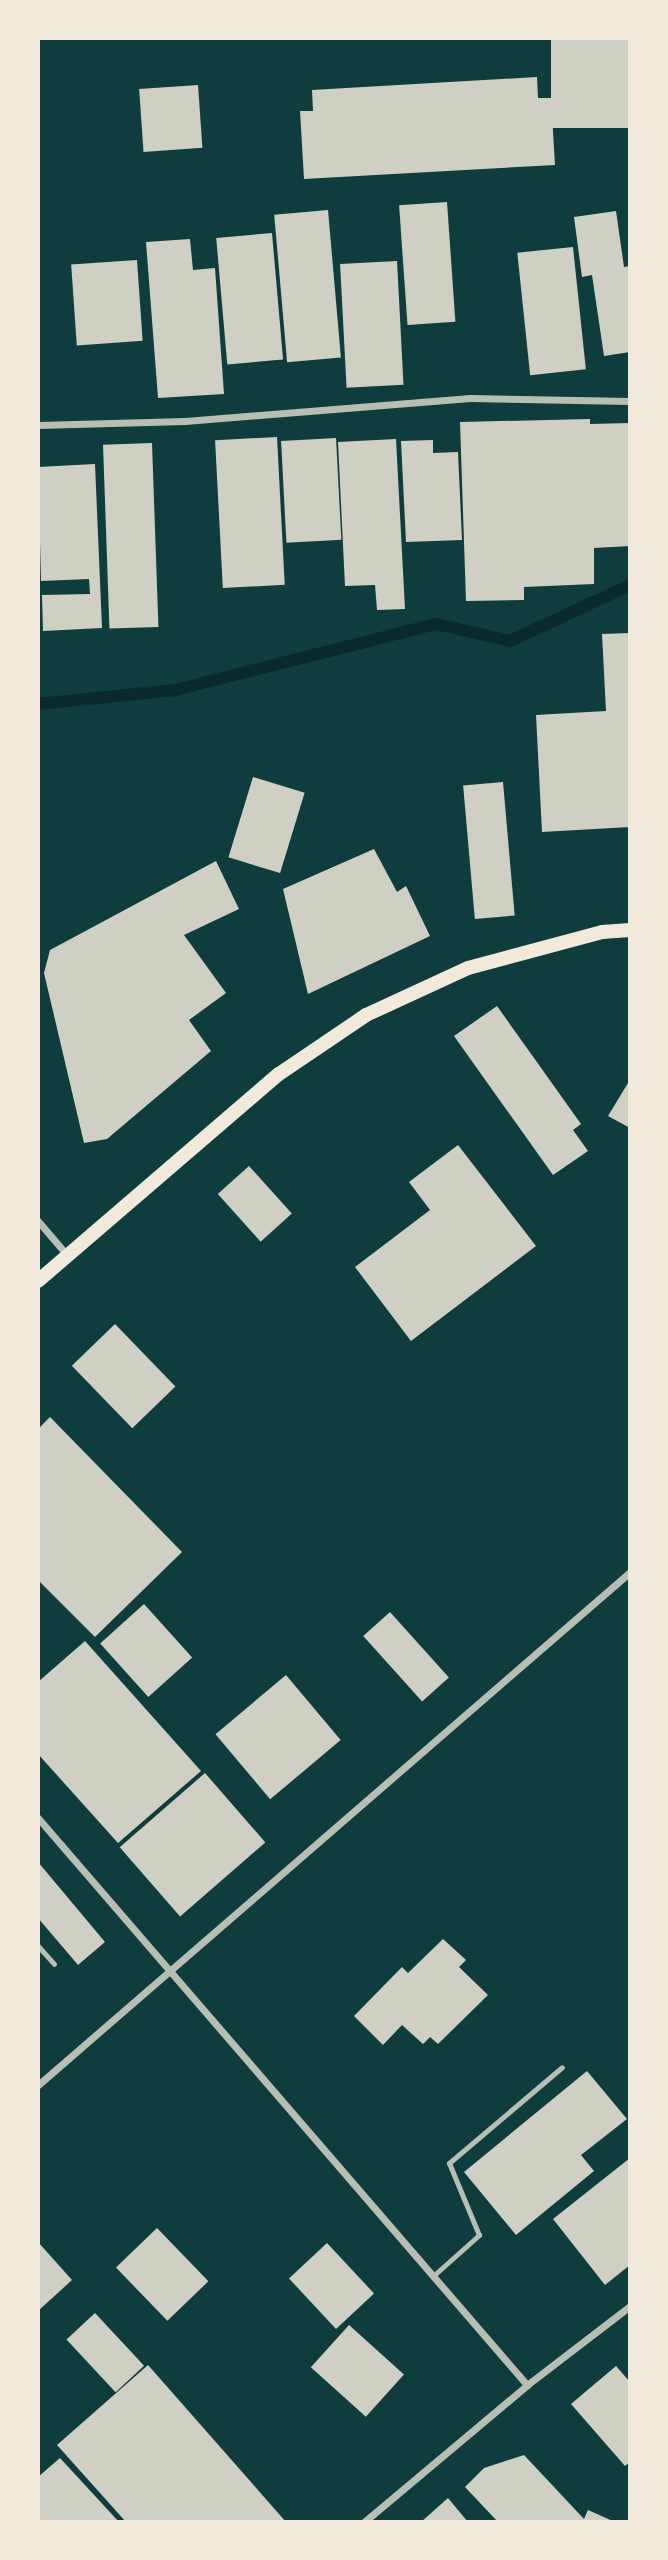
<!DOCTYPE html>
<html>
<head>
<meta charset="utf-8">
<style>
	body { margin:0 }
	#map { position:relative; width:668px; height:2560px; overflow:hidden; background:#0f3d3e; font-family:"Varela Round",sans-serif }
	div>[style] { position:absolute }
	.stream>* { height:12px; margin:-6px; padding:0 6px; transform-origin:6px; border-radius:6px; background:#0a2a2b }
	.building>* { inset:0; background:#cfcfc3; transform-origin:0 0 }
	.service>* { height:5px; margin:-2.5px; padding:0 2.5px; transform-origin:2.5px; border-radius:2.5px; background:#b8beb3 }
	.minor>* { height:7px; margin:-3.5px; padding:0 3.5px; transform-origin:3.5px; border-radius:3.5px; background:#b8beb3 }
	.secondary>* { height:14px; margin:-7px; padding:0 7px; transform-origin:7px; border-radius:7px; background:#f1e9da }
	span { translate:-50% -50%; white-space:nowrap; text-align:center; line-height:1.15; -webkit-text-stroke:5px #f1e9da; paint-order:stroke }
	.frame { position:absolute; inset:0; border:40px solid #f1e9da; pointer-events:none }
</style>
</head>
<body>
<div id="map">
	<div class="stream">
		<i style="left:38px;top:704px;width:138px;rotate:-5.8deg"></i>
		<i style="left:175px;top:690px;width:269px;rotate:-14.2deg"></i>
		<i style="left:436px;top:624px;width:76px;rotate:12.9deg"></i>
		<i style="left:510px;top:641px;width:132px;rotate:-25deg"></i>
	</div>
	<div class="building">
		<i style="left:551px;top:38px;width:79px;height:90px"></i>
		<i style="clip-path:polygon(537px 77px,538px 98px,551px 98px,555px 165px,304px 179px,300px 111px,313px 111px,312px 90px)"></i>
		<i style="left:198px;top:85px;width:63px;height:59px;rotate:86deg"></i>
		<i style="left:447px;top:202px;width:120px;height:48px;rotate:86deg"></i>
		<i style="left:328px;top:210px;width:148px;height:54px;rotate:85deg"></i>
		<i style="clip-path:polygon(616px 211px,624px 267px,630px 266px,630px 352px,604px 356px,592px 275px,582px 277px,574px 217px)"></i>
		<i style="left:272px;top:233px;width:127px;height:56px;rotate:85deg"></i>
		<i style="clip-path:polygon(190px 239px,193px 270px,215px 268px,224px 394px,158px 398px,146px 242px)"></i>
		<i style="left:573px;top:247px;width:123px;height:56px;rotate:84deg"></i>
		<i style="left:137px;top:260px;width:81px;height:66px;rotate:86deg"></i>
		<i style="left:397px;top:261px;width:124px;height:57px;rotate:87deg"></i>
		<i style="clip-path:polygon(590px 419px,590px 424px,630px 423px,630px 546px,594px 548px,594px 584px,524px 587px,524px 600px,466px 601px,460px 422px)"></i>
		<i style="left:277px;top:437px;width:148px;height:62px;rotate:87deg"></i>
		<i style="left:336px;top:438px;width:102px;height:55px;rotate:87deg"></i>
		<i style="clip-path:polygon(396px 439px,405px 609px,377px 610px,375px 585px,345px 586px,338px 442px)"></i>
		<i style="clip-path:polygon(433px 440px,433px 453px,458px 452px,462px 540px,406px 542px,401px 441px)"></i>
		<i style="left:152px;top:443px;width:184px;height:49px;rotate:88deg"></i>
		<i style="clip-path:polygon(95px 464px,102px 628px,43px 631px,42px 595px,90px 594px,89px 579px,41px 581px,38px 467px)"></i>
		<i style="clip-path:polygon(630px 633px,630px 827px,542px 832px,536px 715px,606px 711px,602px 634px)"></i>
		<i style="left:253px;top:777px;width:54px;height:84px;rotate:17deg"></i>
		<i style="left:503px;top:782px;width:134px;height:40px;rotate:85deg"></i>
		<i style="clip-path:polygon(374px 849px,397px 892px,406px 886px,430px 936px,308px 994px,283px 889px)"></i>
		<i style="clip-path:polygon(216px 861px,239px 909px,184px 935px,226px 993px,189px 1020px,211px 1051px,107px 1139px,84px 1143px,44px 973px,50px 950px)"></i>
		<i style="clip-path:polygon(497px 1006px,581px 1124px,573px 1130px,588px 1151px,553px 1175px,454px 1036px)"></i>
		<i style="clip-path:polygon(628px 1083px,630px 1084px,630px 1128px,608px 1116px)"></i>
		<i style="clip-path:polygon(458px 1145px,536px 1246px,411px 1341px,355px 1267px,430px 1210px,409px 1182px)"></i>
		<i style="left:249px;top:1166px;width:64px;height:42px;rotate:48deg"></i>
		<i style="left:115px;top:1324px;width:87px;height:60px;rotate:46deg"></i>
		<i style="clip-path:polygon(50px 1417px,182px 1552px,95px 1637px,38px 1580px,38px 1429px)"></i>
		<i style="left:144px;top:1604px;width:72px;height:59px;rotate:48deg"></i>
		<i style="left:390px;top:1612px;width:88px;height:36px;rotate:48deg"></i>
		<i style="clip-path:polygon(85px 1641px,201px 1771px,118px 1843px,38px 1754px,38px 1682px)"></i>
		<i style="left:286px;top:1675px;width:85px;height:92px;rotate:50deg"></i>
		<i style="left:205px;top:1773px;width:92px;height:113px;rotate:49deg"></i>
		<i style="clip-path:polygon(38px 1862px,105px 1942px,78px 1965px,38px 1918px)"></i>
		<i style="clip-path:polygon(443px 1939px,466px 1960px,459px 1967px,488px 1995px,438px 2044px,430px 2037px,423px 2044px,402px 2025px,383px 2045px,354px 2016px,402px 1967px,408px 1973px)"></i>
		<i style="clip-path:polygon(587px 2071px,627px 2119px,581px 2155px,594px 2171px,516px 2235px,464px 2172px)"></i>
		<i style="clip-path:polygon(630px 2158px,630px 2265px,605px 2285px,553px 2219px)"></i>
		<i style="left:157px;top:2228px;width:74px;height:57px;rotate:46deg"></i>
		<i style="clip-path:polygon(38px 2242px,72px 2280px,38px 2311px)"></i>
		<i style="left:327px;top:2243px;width:69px;height:52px;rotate:47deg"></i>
		<i style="left:95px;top:2313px;width:72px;height:39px;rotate:47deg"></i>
		<i style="left:349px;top:2325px;width:74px;height:57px;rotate:42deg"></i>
		<i style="clip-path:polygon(148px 2365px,286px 2522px,126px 2522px,57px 2445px)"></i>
		<i style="clip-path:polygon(616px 2366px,630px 2382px,630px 2462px,625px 2466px,571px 2404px)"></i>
		<i style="clip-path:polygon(524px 2455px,584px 2519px,588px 2510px,615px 2522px,498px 2522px,465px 2487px,484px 2468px)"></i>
		<i style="clip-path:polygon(60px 2458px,119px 2522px,38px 2522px,38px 2477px)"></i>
		<i style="clip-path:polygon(448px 2498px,468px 2522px,421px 2522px)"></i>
	</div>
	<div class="service">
		<i style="left:38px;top:1946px;width:24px;rotate:48deg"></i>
		<i style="left:433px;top:2276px;width:62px;rotate:-41.7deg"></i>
		<i style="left:479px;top:2235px;width:78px;rotate:-112.6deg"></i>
		<i style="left:449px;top:2163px;width:148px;rotate:-40.3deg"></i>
	</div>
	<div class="minor">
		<i style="left:38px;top:425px;width:147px;rotate:-1.6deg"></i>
		<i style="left:185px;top:421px;width:286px;rotate:-4.6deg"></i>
		<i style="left:470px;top:398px;width:160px;rotate:1.1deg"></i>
		<i style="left:38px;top:1221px;width:45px;rotate:49.5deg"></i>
		<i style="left:38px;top:1818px;width:749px;rotate:49.22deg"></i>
		<i style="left:38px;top:2085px;width:783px;rotate:-40.91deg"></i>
		<i style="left:364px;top:2522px;width:213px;rotate:-40deg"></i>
		<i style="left:527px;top:2385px;width:130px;rotate:-37.5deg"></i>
	</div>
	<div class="secondary">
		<i style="left:38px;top:1281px;width:318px;rotate:-40.7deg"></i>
		<i style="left:279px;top:1074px;width:105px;rotate:-34.1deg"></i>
		<i style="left:366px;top:1015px;width:112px;rotate:-24.7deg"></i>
		<i style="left:468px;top:968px;width:139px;rotate:-15deg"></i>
		<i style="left:602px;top:932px;width:28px;rotate:-4deg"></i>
	</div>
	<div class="frame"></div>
</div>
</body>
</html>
